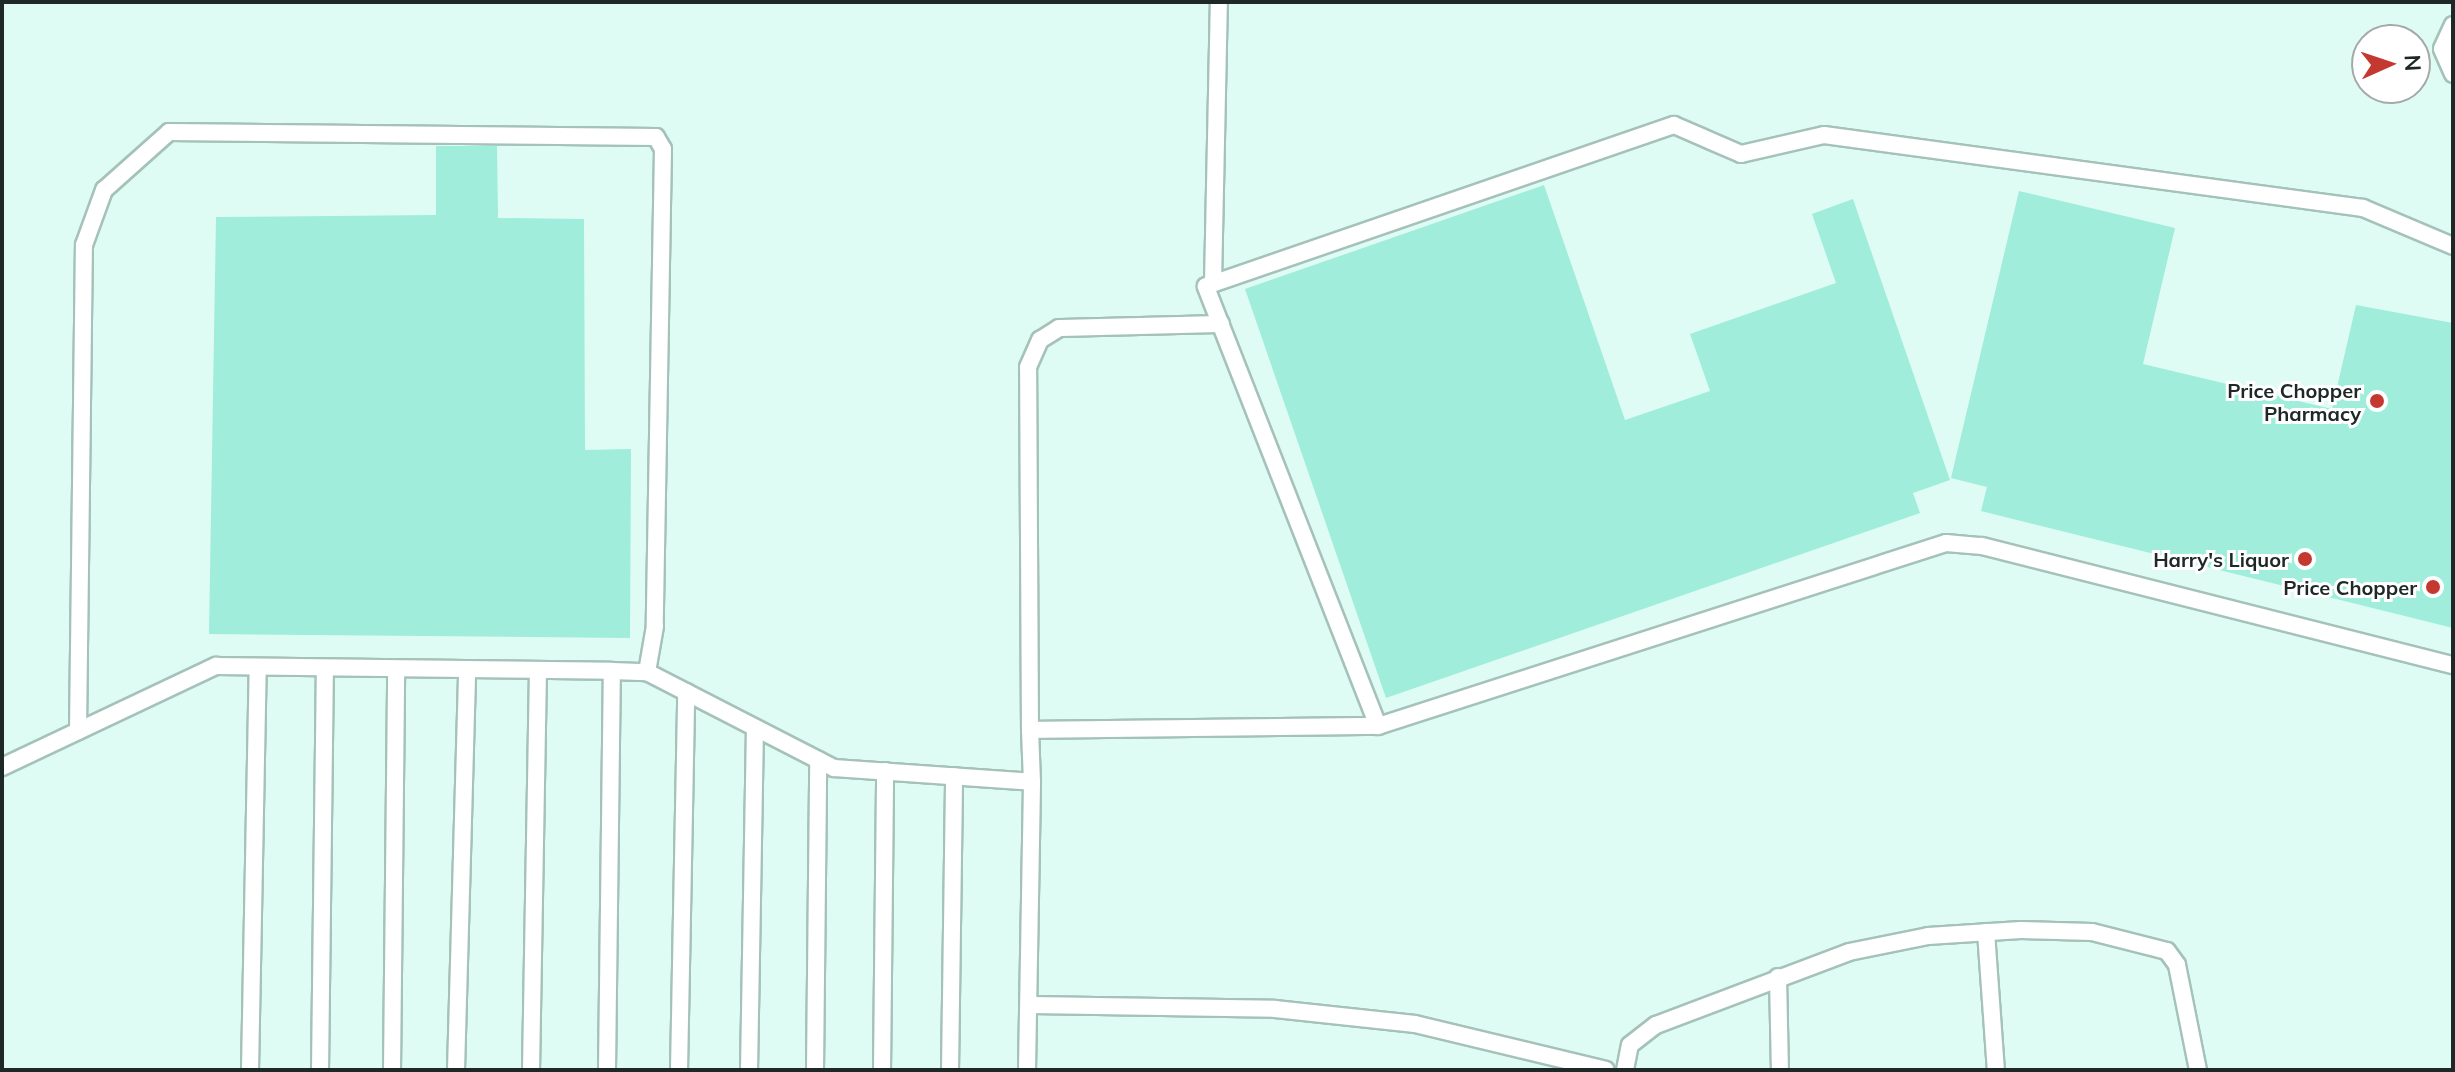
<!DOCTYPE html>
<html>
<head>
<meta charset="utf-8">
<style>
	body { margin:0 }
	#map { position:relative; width:2455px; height:1072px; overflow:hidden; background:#defcf4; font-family:Mulish,sans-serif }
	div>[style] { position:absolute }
	.building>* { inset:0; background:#9fedda }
	.roads { filter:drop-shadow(2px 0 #a5c2ba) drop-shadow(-2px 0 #a5c2ba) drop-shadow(0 2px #a5c2ba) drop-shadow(0 -2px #a5c2ba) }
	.lane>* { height:16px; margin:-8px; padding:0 8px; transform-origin:8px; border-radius:8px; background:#fff }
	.dots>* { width:22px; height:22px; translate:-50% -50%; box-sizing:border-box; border:4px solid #fff; border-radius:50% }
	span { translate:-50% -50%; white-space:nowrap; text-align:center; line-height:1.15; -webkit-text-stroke:6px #fff; paint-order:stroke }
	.poi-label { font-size:20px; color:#1e2927; font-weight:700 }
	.right { translate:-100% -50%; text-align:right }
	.frame { position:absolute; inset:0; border:4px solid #1e2927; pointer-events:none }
	.north { position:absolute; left:2351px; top:24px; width:80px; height:80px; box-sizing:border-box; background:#fff; border:2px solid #a5a9a9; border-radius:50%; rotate:87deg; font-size:22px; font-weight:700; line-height:32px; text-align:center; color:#1e2927 }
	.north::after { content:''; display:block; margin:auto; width:28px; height:36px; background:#c53830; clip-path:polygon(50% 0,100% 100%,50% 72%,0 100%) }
</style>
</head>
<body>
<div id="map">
	<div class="building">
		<i style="clip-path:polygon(436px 146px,497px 146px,498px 218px,584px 219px,585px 450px,631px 449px,630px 638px,209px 634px,216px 217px,436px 215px)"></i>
		<i style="clip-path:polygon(1544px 185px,1625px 420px,1710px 391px,1690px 334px,1836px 283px,1812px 214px,1853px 199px,1950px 480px,1913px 493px,1920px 513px,1386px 698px,1245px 289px)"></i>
		<i style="clip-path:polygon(2019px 191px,2175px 228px,2143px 364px,2332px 409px,2356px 305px,2453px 323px,2453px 628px,1981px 511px,1987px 487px,1951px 478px)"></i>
	</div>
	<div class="roads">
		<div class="lane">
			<i style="left:2453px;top:25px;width:26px;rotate:115deg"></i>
			<i style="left:2442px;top:49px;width:27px;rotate:66deg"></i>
			<i style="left:1213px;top:283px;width:281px;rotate:-88.8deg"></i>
			<i style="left:1378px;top:726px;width:472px;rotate:-111.4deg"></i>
			<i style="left:1206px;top:286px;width:495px;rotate:-19deg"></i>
			<i style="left:1674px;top:125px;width:73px;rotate:23.4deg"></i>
			<i style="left:1741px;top:154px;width:85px;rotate:-12.9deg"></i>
			<i style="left:1824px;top:135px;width:544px;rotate:7.71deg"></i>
			<i style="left:2363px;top:208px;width:98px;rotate:22.9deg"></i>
			<i style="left:1030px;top:730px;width:363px;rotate:-90.3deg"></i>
			<i style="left:1028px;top:367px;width:30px;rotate:-66deg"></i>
			<i style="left:1040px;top:340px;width:22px;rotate:-32deg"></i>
			<i style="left:1059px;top:328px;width:162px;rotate:-1.4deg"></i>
			<i style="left:78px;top:731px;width:486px;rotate:-89.3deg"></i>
			<i style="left:84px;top:245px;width:59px;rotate:-70deg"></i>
			<i style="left:104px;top:190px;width:87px;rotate:-41.7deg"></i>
			<i style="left:169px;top:132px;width:487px;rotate:0.6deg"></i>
			<i style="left:656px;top:137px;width:14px;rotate:60deg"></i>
			<i style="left:663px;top:149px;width:477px;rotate:91deg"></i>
			<i style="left:655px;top:626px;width:47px;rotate:99.9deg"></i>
			<i style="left:2px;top:767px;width:237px;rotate:-25.3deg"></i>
			<i style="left:216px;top:666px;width:396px;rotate:0.7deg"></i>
			<i style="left:612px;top:671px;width:35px;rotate:2deg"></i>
			<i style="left:647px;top:672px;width:210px;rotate:27.2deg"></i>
			<i style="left:834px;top:768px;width:198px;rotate:4deg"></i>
			<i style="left:1032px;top:782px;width:52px;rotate:-92.2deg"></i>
			<i style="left:1030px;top:730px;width:348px;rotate:-0.7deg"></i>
			<i style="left:1378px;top:726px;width:597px;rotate:-17.86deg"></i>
			<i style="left:1946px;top:543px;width:36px;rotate:5deg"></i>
			<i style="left:1982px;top:546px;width:486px;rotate:14.2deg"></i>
			<i style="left:1986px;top:932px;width:138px;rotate:85.9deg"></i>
			<i style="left:1778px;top:977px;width:93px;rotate:88.8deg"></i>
			<i style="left:1031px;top:1005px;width:244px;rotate:0.9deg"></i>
			<i style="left:1275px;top:1009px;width:141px;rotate:6.1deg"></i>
			<i style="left:1415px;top:1024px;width:196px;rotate:13.5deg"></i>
			<i style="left:250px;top:1070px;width:403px;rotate:-88.9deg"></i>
			<i style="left:320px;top:1070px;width:402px;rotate:-89.3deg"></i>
			<i style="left:392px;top:1070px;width:401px;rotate:-89.4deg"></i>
			<i style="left:456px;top:1070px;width:401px;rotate:-88.4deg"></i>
			<i style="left:531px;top:1070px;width:400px;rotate:-89deg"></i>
			<i style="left:607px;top:1070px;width:399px;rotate:-89.3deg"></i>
			<i style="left:679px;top:1070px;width:378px;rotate:-88.9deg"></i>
			<i style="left:749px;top:1070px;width:342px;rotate:-89deg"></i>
			<i style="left:815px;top:1070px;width:310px;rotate:-89.4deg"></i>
			<i style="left:882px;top:1070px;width:299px;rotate:-89.4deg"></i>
			<i style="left:950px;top:1070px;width:294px;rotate:-89.2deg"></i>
			<i style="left:1027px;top:1070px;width:288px;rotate:-89deg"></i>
			<i style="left:1625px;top:1070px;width:25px;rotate:-79deg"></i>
			<i style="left:1630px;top:1045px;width:33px;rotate:-38deg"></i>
			<i style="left:1656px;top:1025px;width:206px;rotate:-20.7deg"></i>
			<i style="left:1849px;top:952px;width:81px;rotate:-11.4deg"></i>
			<i style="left:1928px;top:936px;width:93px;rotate:-3.7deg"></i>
			<i style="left:2021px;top:930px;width:71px;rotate:1.6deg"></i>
			<i style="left:2092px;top:932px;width:77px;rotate:14.2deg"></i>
			<i style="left:2167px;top:951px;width:17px;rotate:54deg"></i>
			<i style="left:2177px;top:965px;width:107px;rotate:78.7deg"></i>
		</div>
	</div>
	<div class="dots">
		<i style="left:2377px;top:401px;background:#c53830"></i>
		<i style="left:2305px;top:559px;background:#c53830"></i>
		<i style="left:2433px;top:587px;background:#c53830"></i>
	</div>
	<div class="poi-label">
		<span class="right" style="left:2361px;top:402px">Price Chopper<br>Pharmacy</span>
		<span class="right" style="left:2289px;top:559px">Harry's Liquor</span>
		<span class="right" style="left:2417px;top:587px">Price Chopper</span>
	</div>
	<div class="frame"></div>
	<div class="north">N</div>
</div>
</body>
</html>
